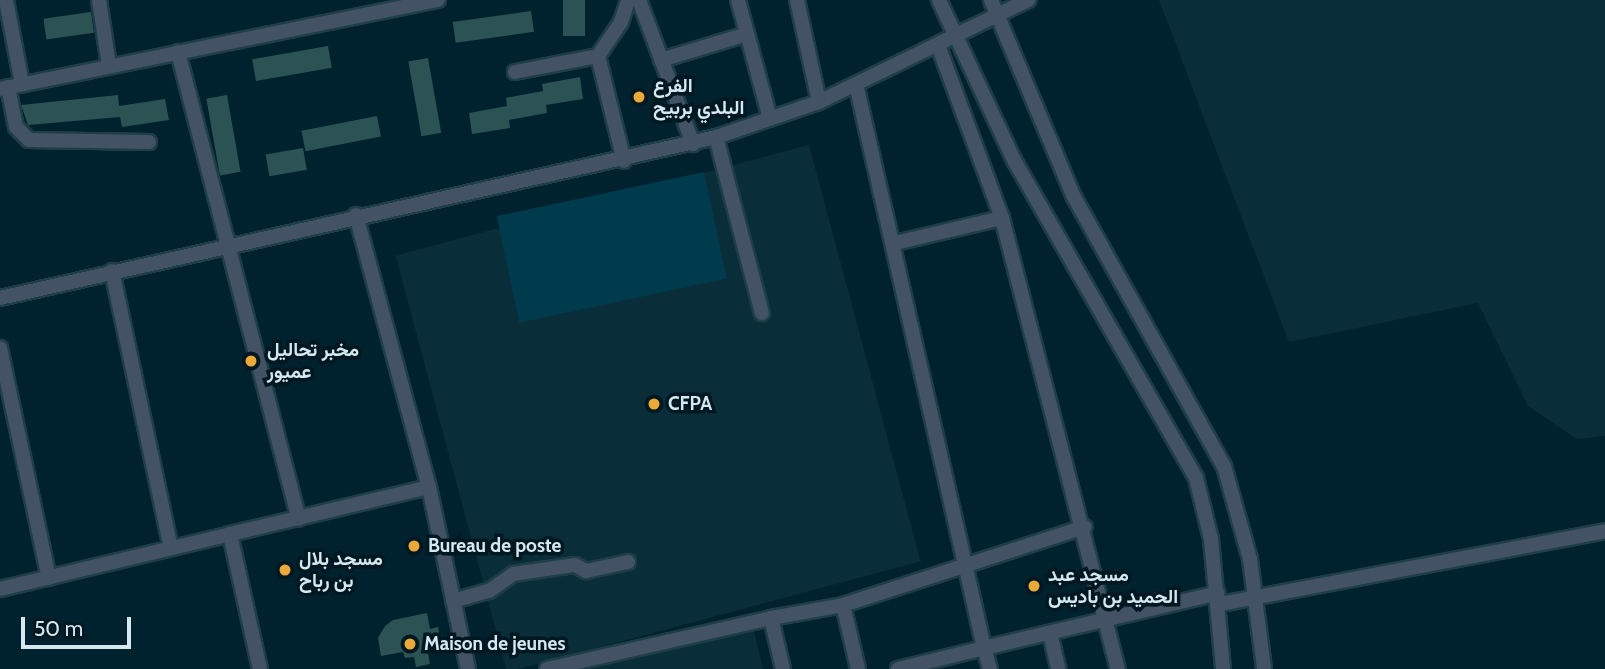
<!DOCTYPE html>
<html>
<head>
<meta charset="utf-8">
<style>
	body { margin:0 }
	#map { position:relative; width:1605px; height:669px; overflow:hidden; background:#00222e; font-family:Cabin,Vazirmatn,sans-serif }
	div>[style] { position:absolute }
	.built>* { inset:0; background:#0a2e39; transform-origin:0 0 }
	.green>* { inset:0; background:#003b4d; transform-origin:0 0 }
	.building>* { inset:0; background:#2b5353; transform-origin:0 0 }
	.roads { filter:drop-shadow(2px 0 #1e3e49) drop-shadow(-2px 0 #1e3e49) drop-shadow(0 2px #1e3e49) drop-shadow(0 -2px #1e3e49) }
	.minor>* { height:14px; margin:-7px; padding:0 7px; transform-origin:7px; border-radius:7px; background:#435265 }
	.dots>* { width:19px; height:19px; translate:-50% -50%; box-sizing:border-box; border:4px solid #001821; border-radius:50% }
	span { translate:-50% -50%; white-space:nowrap; text-align:center; line-height:1.15; -webkit-text-stroke:7px #001821; paint-order:stroke }
	.poi-label { font-size:19px; color:#d5e8f0; font-weight:700 }
	.left { translate:0 -50%; text-align:left }
	.scale { position:absolute; left:21px; top:617px; width:110px; height:32px; box-sizing:border-box; border:4px solid #d5e8f0; border-top:0; padding-left:9px; font-size:21px; line-height:24px; white-space:nowrap; color:#d5e8f0; -webkit-text-stroke:5px #001821; paint-order:stroke }
</style>
</head>
<body>
<div id="map">
	<div class="built">
		<i style="clip-path:polygon(1159px 0,1605px 0,1605px 436px,1577px 439px,1528px 406px,1478px 303px,1289px 342px)"></i>
		<i style="left:809px;top:145px;width:431px;height:428px;rotate:75deg"></i>
		<i style="clip-path:polygon(753px 627px,763px 669px,567px 669px)"></i>
	</div>
	<div class="green">
		<i style="left:704px;top:172px;width:109px;height:212px;rotate:78deg"></i>
	</div>
	<div class="building">
		<i style="left:563px;top:0;width:22px;height:36px"></i>
		<i style="left:531px;top:11px;width:21px;height:79px;rotate:82deg"></i>
		<i style="left:91px;top:12px;width:21px;height:48px;rotate:82deg"></i>
		<i style="left:328px;top:46px;width:22px;height:77px;rotate:80deg"></i>
		<i style="left:428px;top:58px;width:76px;height:20px;rotate:80deg"></i>
		<i style="clip-path:polygon(580px 77px,583px 99px,546px 105px,547px 113px,509px 120px,510px 128px,472px 134px,469px 113px,507px 106px,506px 98px,543px 91px,542px 84px)"></i>
		<i style="clip-path:polygon(118px 95px,119px 106px,165px 99px,169px 120px,122px 127px,120px 117px,28px 125px,21px 105px)"></i>
		<i style="left:227px;top:95px;width:78px;height:21px;rotate:80deg"></i>
		<i style="left:377px;top:116px;width:21px;height:77px;rotate:79deg"></i>
		<i style="left:303px;top:148px;width:22px;height:38px;rotate:80deg"></i>
		<i style="clip-path:polygon(427px 613px,430px 629px,438px 627px,442px 650px,428px 653px,430px 664px,416px 667px,414px 657px,405px 658px,403px 652px,381px 656px,378px 638px,385px 626px,393px 620px)"></i>
	</div>
	<div class="roads">
		<div class="minor">
			<i style="left:6px;top:0;width:86px;rotate:79.2deg"></i>
			<i style="left:99px;top:0;width:66px;rotate:81.3deg"></i>
			<i style="left:639px;top:0;width:154px;rotate:69.4deg"></i>
			<i style="left:738px;top:0;width:123px;rotate:74.9deg"></i>
			<i style="left:797px;top:0;width:104px;rotate:77.8deg"></i>
			<i style="left:939px;top:0;width:177px;rotate:64.9deg"></i>
			<i style="left:1014px;top:160px;width:366px;rotate:60.2deg"></i>
			<i style="left:1196px;top:478px;width:63px;rotate:76.2deg"></i>
			<i style="left:1211px;top:539px;width:131px;rotate:84.7deg"></i>
			<i style="left:991px;top:0;width:214px;rotate:67.2deg"></i>
			<i style="left:1074px;top:197px;width:308px;rotate:60.9deg"></i>
			<i style="left:1224px;top:466px;width:97px;rotate:74.4deg"></i>
			<i style="left:1250px;top:559px;width:111px;rotate:82.7deg"></i>
			<i style="left:938px;top:45px;width:184px;rotate:69.7deg"></i>
			<i style="left:178px;top:52px;width:482px;rotate:75.5deg"></i>
			<i style="left:598px;top:56px;width:108px;rotate:76.1deg"></i>
			<i style="left:661px;top:60px;width:90px;rotate:-16.8deg"></i>
			<i style="left:515px;top:72px;width:85px;rotate:-10.9deg"></i>
			<i style="left:598px;top:56px;width:41px;rotate:-55.9deg"></i>
			<i style="left:621px;top:22px;width:23px;rotate:-72deg"></i>
			<i style="left:856px;top:84px;width:578px;rotate:77.21deg"></i>
			<i style="left:984px;top:648px;width:240px;rotate:-13.2deg"></i>
			<i style="left:8px;top:87px;width:41px;rotate:78.7deg"></i>
			<i style="left:16px;top:127px;width:18px;rotate:45deg"></i>
			<i style="left:29px;top:140px;width:120px;rotate:1deg"></i>
			<i style="left:0;top:89px;width:447px;rotate:-11.5deg"></i>
			<i style="left:716px;top:137px;width:182px;rotate:75.4deg"></i>
			<i style="left:356px;top:215px;width:282px;rotate:75deg"></i>
			<i style="left:429px;top:487px;width:186px;rotate:77.9deg"></i>
			<i style="left:895px;top:243px;width:110px;rotate:-13.2deg"></i>
			<i style="left:1002px;top:218px;width:466px;rotate:75.6deg"></i>
			<i style="left:112px;top:271px;width:283px;rotate:78deg"></i>
			<i style="left:0;top:298px;width:734px;rotate:-12.67deg"></i>
			<i style="left:716px;top:137px;width:109px;rotate:-18.8deg"></i>
			<i style="left:819px;top:102px;width:233px;rotate:-26deg"></i>
			<i style="left:0;top:348px;width:235px;rotate:78deg"></i>
			<i style="left:230px;top:534px;width:204px;rotate:-13.3deg"></i>
			<i style="left:0;top:589px;width:236px;rotate:-13.4deg"></i>
			<i style="left:230px;top:534px;width:138px;rotate:77.5deg"></i>
			<i style="left:453px;top:601px;width:37px;rotate:-16deg"></i>
			<i style="left:489px;top:591px;width:29px;rotate:-35deg"></i>
			<i style="left:513px;top:574px;width:63px;rotate:-8.3deg"></i>
			<i style="left:575px;top:565px;width:13px;rotate:29deg"></i>
			<i style="left:586px;top:571px;width:43px;rotate:-12.1deg"></i>
			<i style="left:1220px;top:604px;width:392px;rotate:-10.7deg"></i>
			<i style="left:843px;top:605px;width:66px;rotate:76.8deg"></i>
			<i style="left:771px;top:618px;width:73px;rotate:-10.2deg"></i>
			<i style="left:843px;top:605px;width:254px;rotate:-17.9deg"></i>
			<i style="left:1050px;top:633px;width:37px;rotate:77deg"></i>
			<i style="left:547px;top:669px;width:230px;rotate:-12.8deg"></i>
			<i style="left:771px;top:618px;width:52px;rotate:76.8deg"></i>
			<i style="left:898px;top:669px;width:89px;rotate:-13.7deg"></i>
			<i style="left:984px;top:648px;width:22px;rotate:74deg"></i>
		</div>
	</div>
	<div class="dots">
		<i style="left:639px;top:97px;background:#eba939"></i>
		<i style="left:251px;top:361px;background:#eba939"></i>
		<i style="left:654px;top:404px;background:#eba939"></i>
		<i style="left:414px;top:546px;background:#eba939"></i>
		<i style="left:285px;top:570px;background:#eba939"></i>
		<i style="left:1034px;top:586px;background:#eba939"></i>
		<i style="left:410px;top:644px;background:#eba939"></i>
	</div>
	<div class="poi-label">
		<span class="left" style="left:653px;top:97px">الفرع<br>البلدي بربيح</span>
		<span class="left" style="left:267px;top:361px">مخبر تحاليل<br>عميور</span>
		<span class="left" style="left:668px;top:404px">CFPA</span>
		<span class="left" style="left:428px;top:546px">Bureau de poste</span>
		<span class="left" style="left:299px;top:570px">مسجد بلال<br>بن رباح</span>
		<span class="left" style="left:1048px;top:586px">مسجد عبد<br>الحميد بن باديس</span>
		<span class="left" style="left:424px;top:644px">Maison de jeunes</span>
	</div>
	<div class="scale">50 m</div>
</div>
</body>
</html>
